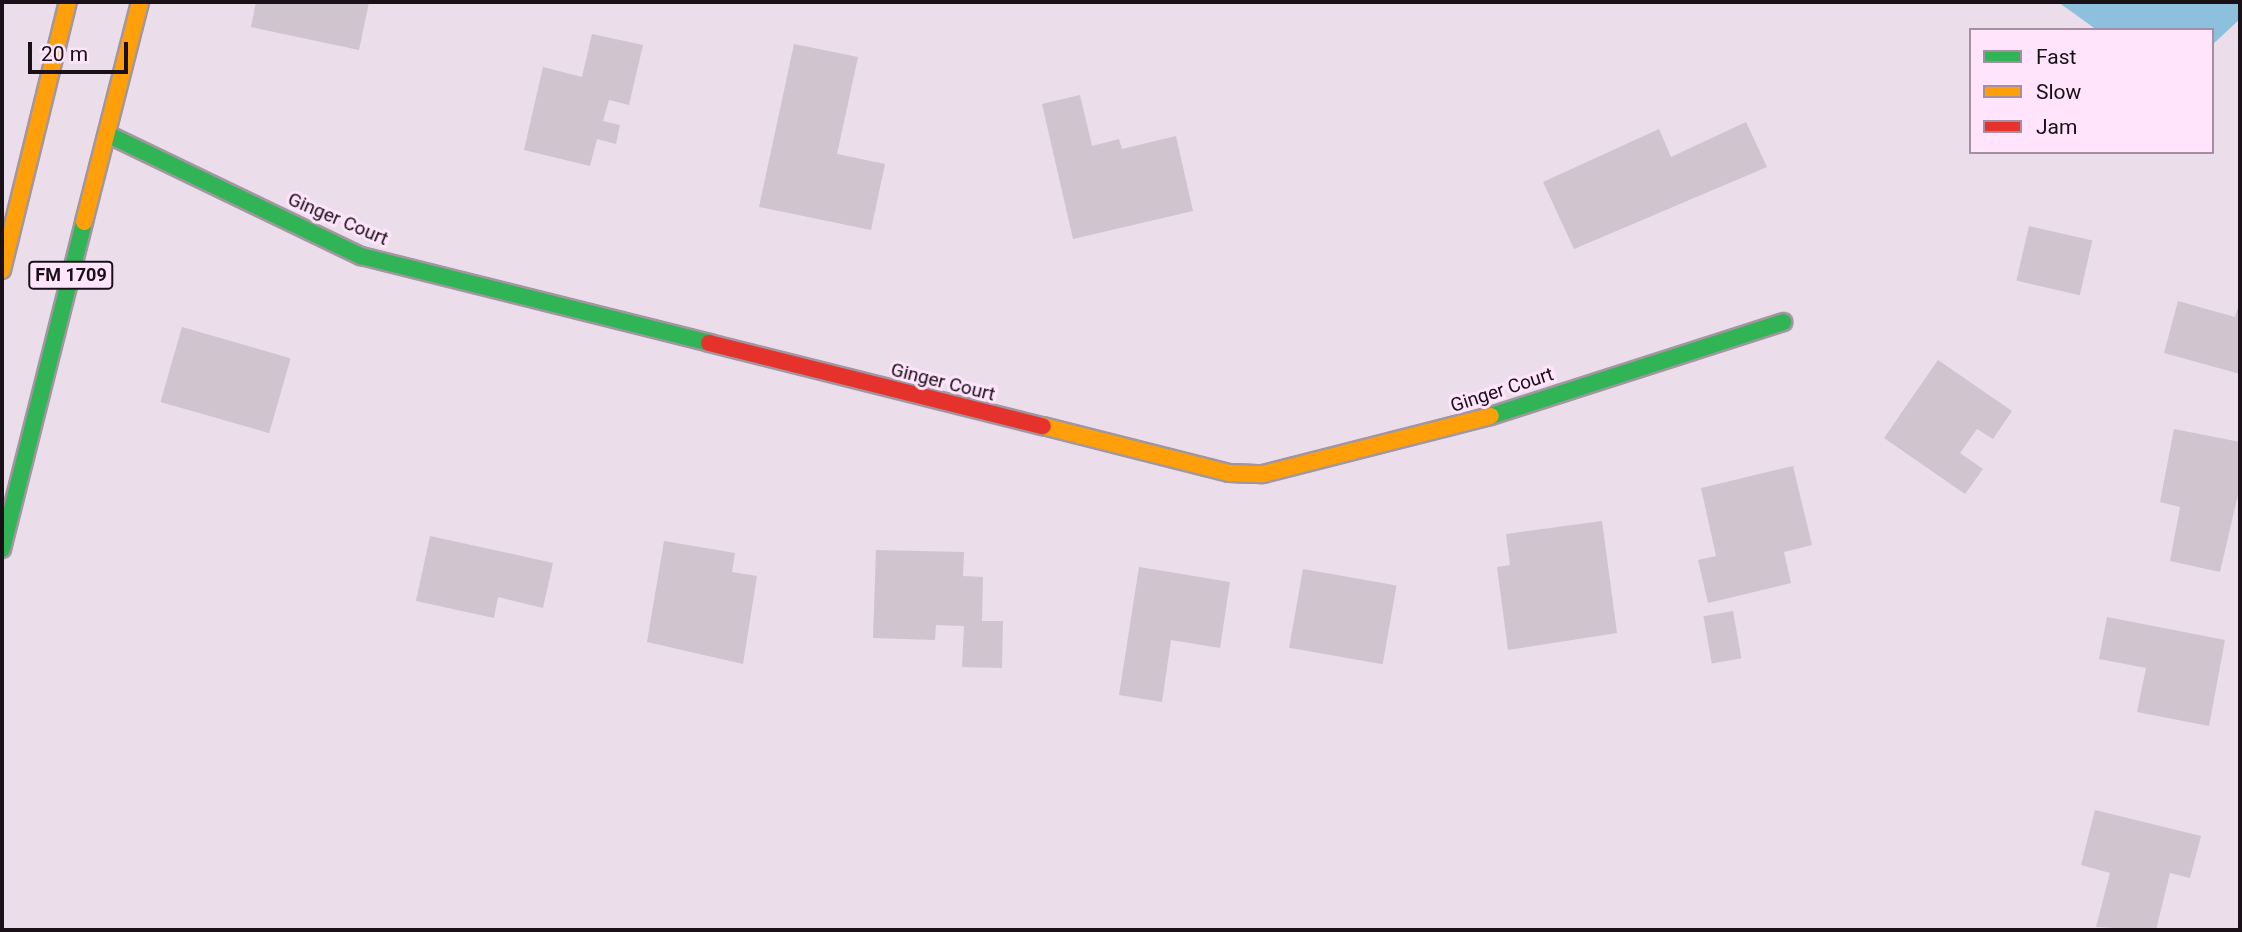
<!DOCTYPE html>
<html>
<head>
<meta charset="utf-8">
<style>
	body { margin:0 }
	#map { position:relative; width:2242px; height:932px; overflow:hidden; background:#ebddea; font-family:Roboto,sans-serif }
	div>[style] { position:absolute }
	.water>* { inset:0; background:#8dc0dd }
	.building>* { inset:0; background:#d0c4cf; transform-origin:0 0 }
	.roads { filter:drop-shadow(2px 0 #a297a1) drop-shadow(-2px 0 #a297a1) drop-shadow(0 2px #a297a1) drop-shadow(0 -2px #a297a1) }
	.fast>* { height:16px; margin:-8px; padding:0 8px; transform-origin:8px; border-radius:8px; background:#30b455 }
	.slow>* { height:16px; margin:-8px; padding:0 8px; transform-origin:8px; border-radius:8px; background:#ff9f0a }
	.jam>* { height:16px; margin:-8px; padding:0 8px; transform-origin:8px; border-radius:8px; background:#e5322d }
	span { translate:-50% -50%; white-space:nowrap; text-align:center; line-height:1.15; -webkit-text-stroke:6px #ffe4fc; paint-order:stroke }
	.shield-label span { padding:2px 5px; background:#ffe4fc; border:2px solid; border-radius:5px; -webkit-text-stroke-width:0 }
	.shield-label { font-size:18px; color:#191018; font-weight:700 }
	.street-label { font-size:19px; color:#191018 }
	.frame { position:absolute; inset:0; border:4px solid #191018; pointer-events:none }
	.legend { position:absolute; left:1969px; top:28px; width:245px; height:126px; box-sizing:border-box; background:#ffe4fc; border:2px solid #a38fa1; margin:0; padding:9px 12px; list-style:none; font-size:21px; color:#191018 }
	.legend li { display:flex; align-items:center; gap:14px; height:35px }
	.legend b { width:35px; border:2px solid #a38fa1 }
	.scale { position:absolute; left:28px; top:42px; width:100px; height:32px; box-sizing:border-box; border:4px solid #191018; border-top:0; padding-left:9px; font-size:21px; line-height:24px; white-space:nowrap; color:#191018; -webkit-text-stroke:5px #ffe4fc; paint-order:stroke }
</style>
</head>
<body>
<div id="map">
	<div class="water">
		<i style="clip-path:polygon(2058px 2px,2240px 2px,2240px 19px,2212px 45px,2212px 30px,2097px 30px)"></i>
	</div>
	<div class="building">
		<i style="clip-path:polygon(256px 2px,369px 2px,359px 50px,251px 27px)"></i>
		<i style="clip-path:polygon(592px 34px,643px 45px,629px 105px,609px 100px,603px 121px,620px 125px,616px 144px,597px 139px,590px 166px,524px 150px,543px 67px,582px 77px)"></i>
		<i style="clip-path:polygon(794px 44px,858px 57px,837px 154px,885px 164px,871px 230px,759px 207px)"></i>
		<i style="clip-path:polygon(1080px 95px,1092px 146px,1119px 139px,1122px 149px,1176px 136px,1193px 211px,1073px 239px,1042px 104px)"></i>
		<i style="clip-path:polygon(1746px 122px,1767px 167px,1574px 249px,1543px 182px,1659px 129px,1671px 157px)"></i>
		<i style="left:2029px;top:226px;width:65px;height:56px;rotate:13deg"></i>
		<i style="clip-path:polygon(2178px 301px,2235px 317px,2240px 301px,2240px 374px,2164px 353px)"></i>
		<i style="left:182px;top:327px;width:113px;height:78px;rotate:16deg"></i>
		<i style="clip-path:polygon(1938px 360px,2012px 411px,1993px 439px,1977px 429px,1960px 453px,1983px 469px,1965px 494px,1884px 438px)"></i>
		<i style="clip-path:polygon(2174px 429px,2240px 442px,2240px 486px,2220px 572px,2170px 561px,2180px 507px,2160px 502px)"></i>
		<i style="clip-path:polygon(1793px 466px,1812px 545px,1784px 552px,1791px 583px,1708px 603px,1698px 560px,1716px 556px,1701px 488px)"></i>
		<i style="clip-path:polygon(1602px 521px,1617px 633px,1508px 650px,1497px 567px,1510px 565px,1506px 534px)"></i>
		<i style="clip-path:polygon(430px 536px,553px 563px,543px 608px,498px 597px,494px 618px,416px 601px)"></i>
		<i style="clip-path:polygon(664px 541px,735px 553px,732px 572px,757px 576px,743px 664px,647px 642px)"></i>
		<i style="clip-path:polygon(876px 550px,964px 552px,963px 576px,983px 577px,982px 621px,1003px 621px,1002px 668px,962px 667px,964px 626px,936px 625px,935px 640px,873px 638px)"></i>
		<i style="clip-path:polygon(1139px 567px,1230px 582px,1220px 648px,1171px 640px,1162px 702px,1119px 695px)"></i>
		<i style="left:1303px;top:569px;width:95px;height:80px;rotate:10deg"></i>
		<i style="left:1733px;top:611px;width:48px;height:30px;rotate:80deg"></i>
		<i style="clip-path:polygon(2107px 617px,2225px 640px,2209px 726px,2137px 712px,2146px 668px,2099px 659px)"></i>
		<i style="clip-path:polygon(2095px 810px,2201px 836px,2190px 878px,2170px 873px,2156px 930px,2096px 927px,2110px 873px,2081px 865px)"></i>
	</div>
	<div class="roads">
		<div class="fast">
			<i style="left:107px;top:134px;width:282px;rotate:25.7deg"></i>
			<i style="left:361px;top:256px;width:359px;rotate:14deg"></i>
			<i style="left:1491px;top:416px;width:307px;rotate:-17.8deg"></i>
			<i style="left:2px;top:549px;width:337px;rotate:-75.9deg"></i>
		</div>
		<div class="slow">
			<i style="left:84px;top:222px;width:227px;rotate:-75.7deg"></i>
			<i style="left:2px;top:270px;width:276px;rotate:-76.2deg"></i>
			<i style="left:1043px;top:426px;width:192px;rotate:14.2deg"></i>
			<i style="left:1229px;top:473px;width:34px;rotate:2deg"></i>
			<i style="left:1263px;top:474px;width:235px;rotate:-14.3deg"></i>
		</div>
		<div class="jam">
			<i style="left:709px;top:343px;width:344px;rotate:14deg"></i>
		</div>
	</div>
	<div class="shield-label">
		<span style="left:71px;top:275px">FM 1709</span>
	</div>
	<div class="street-label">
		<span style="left:338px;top:219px;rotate:23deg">Ginger Court</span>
		<span style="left:943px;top:382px;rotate:14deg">Ginger Court</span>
		<span style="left:1502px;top:390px;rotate:-18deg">Ginger Court</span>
	</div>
	<div class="frame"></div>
	<ul class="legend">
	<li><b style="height:9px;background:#30b455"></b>Fast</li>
	<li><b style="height:9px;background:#ff9f0a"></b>Slow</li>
	<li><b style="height:9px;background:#e5322d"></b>Jam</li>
	</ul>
	<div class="scale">20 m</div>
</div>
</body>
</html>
